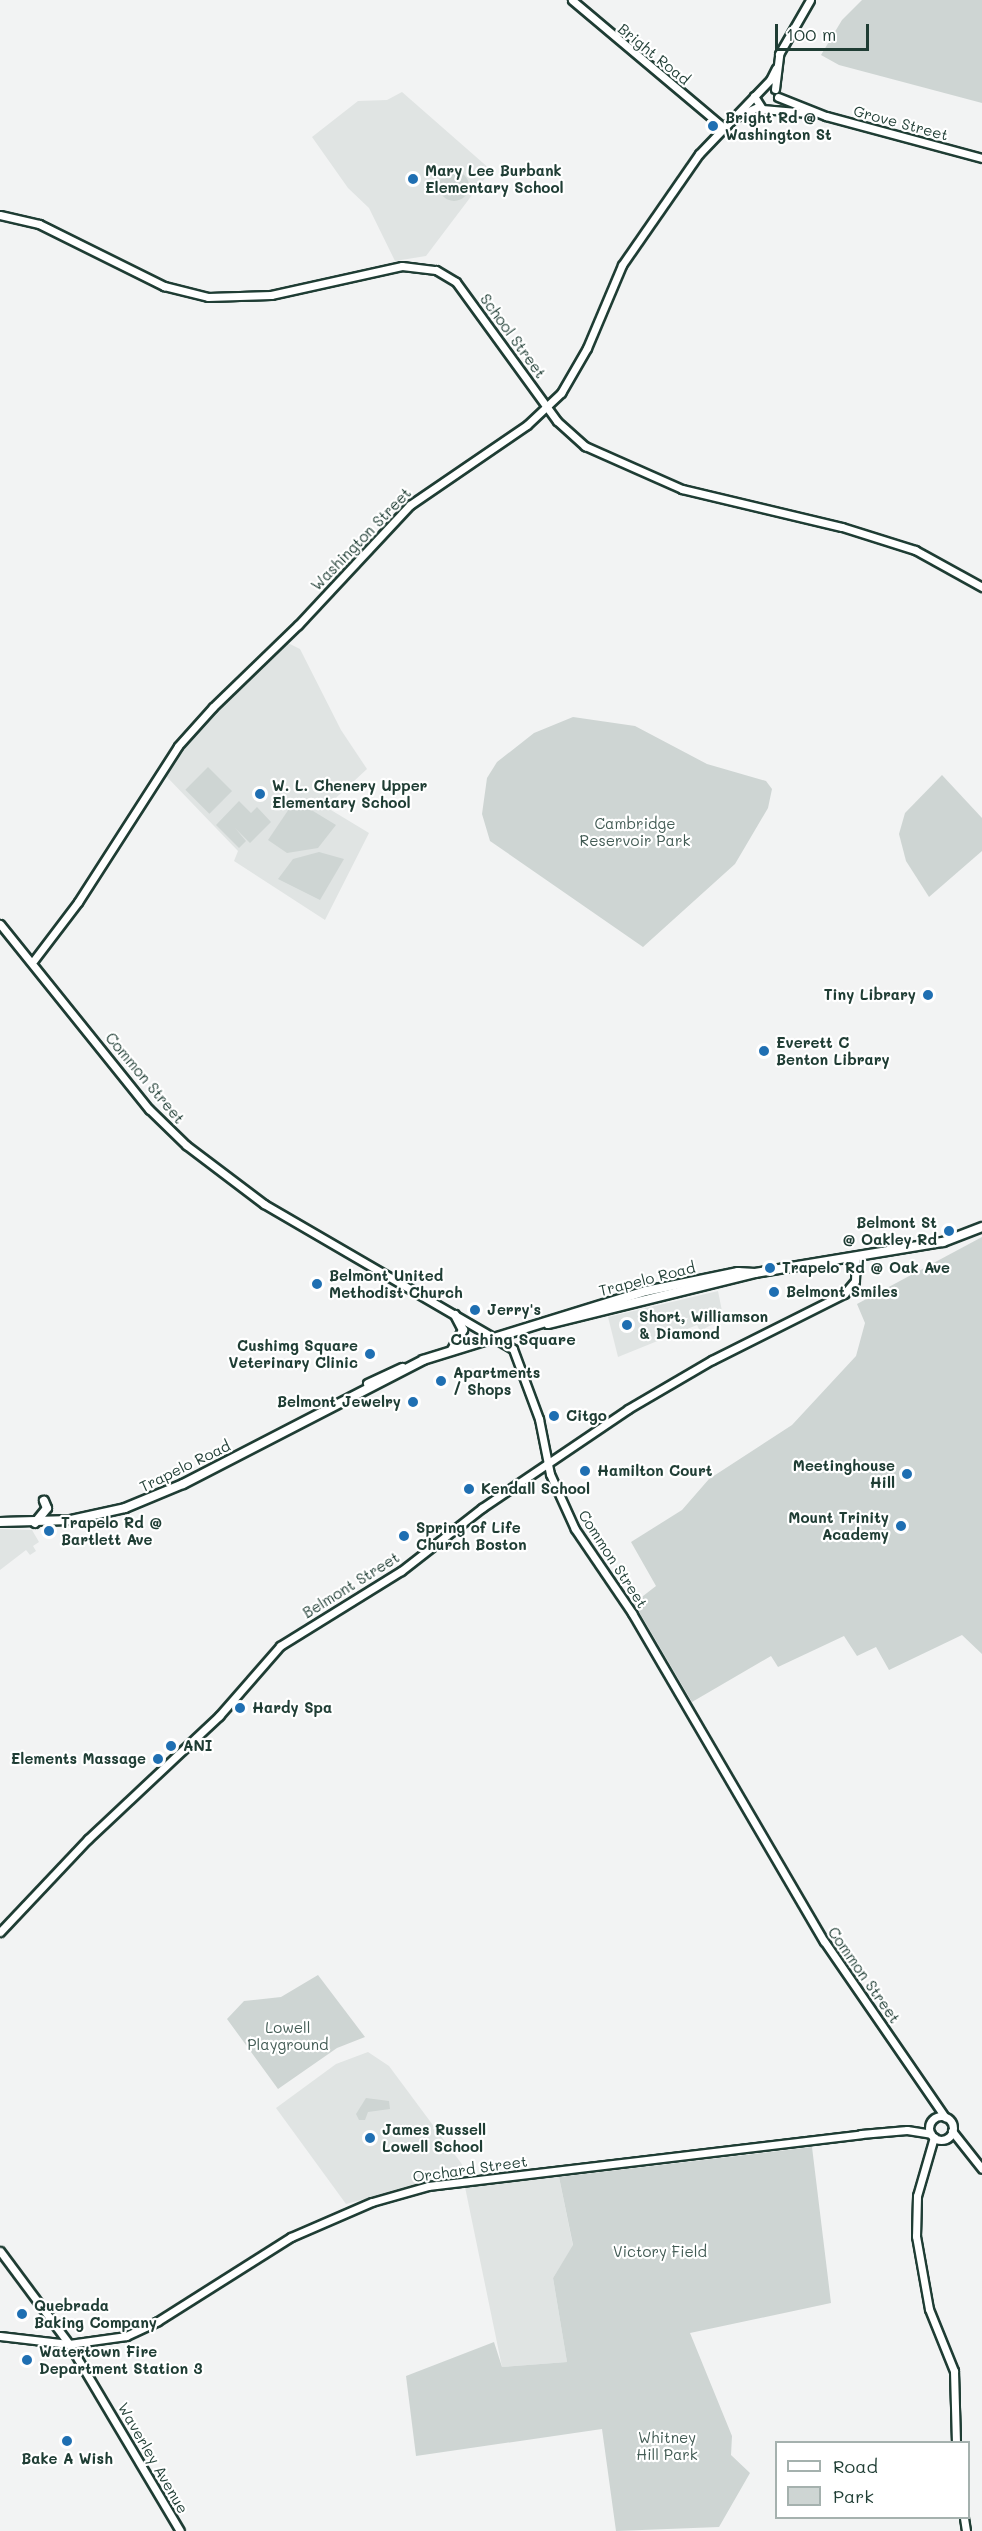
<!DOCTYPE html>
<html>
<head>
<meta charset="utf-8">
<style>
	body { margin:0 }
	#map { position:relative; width:982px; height:2531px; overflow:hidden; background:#f2f3f3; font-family:Mali,sans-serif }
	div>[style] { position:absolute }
	.built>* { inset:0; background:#e0e4e3 }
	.green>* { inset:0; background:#ced5d3; transform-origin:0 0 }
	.round { border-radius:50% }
	.roads { filter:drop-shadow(2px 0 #1f3d34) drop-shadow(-2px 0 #1f3d34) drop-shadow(0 2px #1f3d34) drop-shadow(0 -2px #1f3d34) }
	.secondary>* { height:7px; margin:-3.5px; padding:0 3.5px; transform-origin:3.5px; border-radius:3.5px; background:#fff }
	.secondary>.ring { margin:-3.5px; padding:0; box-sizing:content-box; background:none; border:7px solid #fff; border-radius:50% }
	.primary>* { height:8px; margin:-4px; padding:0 4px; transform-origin:4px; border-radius:4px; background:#fff }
	.dots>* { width:16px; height:16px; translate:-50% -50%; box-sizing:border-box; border:3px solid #fff; border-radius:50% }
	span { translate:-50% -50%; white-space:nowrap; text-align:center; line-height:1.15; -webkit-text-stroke:4.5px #fff; paint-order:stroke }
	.street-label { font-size:15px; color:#1f3d34 }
	.poi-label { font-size:15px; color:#1f3d34; font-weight:700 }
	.left { translate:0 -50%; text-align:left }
	.right { translate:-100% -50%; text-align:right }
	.park-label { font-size:15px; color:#425b54 }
	.neighbourhood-label { font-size:16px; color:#1f3d34; font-weight:700 }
	.legend { position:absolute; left:775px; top:2441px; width:195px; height:78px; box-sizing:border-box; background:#fff; border:2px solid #a5b1ae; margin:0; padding:8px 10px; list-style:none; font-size:18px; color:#1f3d34 }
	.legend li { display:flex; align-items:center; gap:12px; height:30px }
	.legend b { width:30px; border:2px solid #a5b1ae }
	.scale { position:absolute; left:775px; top:24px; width:94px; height:27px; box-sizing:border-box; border:3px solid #1f3d34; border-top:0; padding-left:8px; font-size:18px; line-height:21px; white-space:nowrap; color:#1f3d34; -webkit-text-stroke:4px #fff; paint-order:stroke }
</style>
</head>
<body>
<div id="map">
	<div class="built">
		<i style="clip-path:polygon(402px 92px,491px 170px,426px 256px,395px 261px,369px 208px,348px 188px,312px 137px,358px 101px,387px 100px)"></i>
		<i style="clip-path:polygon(288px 643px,300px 649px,341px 730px,367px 769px,326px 807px,369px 833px,325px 920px,234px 861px,238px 851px,166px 776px,203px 721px)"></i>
		<i style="clip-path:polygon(718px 1291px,723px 1316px,710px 1320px,713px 1324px,700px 1331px,697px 1325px,618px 1357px,608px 1317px)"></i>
		<i style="clip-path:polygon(0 1529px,32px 1530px,39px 1542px,33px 1546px,36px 1551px,30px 1555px,26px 1550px,0 1570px)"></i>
		<i style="clip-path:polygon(368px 2052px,389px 2066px,464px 2167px,461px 2174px,346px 2204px,276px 2108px,336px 2064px)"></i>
		<i style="clip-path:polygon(559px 2177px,573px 2246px,553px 2278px,567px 2362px,502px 2367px,465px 2187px)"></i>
	</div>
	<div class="green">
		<i style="clip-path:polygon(862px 0,982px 0,982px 103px,839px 65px,821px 55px,842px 20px)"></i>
		<i class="round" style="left:439px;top:171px;width:30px;height:30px"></i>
		<i style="clip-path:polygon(573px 717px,635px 726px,707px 764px,766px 781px,772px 789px,768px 808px,735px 864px,643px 947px,490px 841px,482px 814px,487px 778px,497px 762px,534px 733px)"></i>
		<i style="left:208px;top:767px;width:34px;height:32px;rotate:45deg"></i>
		<i style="clip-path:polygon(942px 775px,982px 818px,982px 851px,929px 897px,906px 861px,899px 834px,905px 813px)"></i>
		<i style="clip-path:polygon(295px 800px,336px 825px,318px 848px,287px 853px,268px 840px)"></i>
		<i style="clip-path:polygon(239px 801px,251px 813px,257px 807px,271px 822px,250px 843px,235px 828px,246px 841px,239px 848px,216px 825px)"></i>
		<i style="clip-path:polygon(319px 852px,344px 859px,320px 900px,278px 879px,293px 859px)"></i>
		<i style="clip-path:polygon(982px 1237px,982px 1654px,962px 1635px,889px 1670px,876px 1647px,857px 1656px,844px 1636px,778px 1667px,771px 1656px,692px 1702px,634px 1603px,656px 1586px,631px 1542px,682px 1510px,709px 1479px,792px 1425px,856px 1356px,865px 1323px,857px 1304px)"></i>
		<i style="clip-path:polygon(318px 1975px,365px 2037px,337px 2048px,278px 2089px,227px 2019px,244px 2001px,281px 1997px)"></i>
		<i style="clip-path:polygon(366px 2098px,389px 2101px,390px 2109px,368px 2112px,365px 2120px,359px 2120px,356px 2114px)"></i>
		<i style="clip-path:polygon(812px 2147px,831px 2303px,690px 2333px,732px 2436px,731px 2455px,750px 2473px,719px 2527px,616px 2531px,602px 2429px,416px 2456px,406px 2376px,494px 2342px,502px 2367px,567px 2362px,553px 2278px,573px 2245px,559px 2177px)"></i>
	</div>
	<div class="roads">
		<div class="secondary">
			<i style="left:572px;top:0;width:197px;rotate:40.1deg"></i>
			<i style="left:775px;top:89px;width:35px;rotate:-83deg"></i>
			<i style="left:779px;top:54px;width:62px;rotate:-60.1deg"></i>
			<i style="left:754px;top:96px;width:15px;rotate:58deg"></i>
			<i style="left:762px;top:109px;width:46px;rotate:5deg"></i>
			<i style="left:778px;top:97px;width:52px;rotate:21.6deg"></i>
			<i style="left:826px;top:116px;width:162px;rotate:15.1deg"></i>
			<i style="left:734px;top:118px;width:26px;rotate:-25deg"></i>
			<i style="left:0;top:215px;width:40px;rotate:13deg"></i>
			<i style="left:39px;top:224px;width:140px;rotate:26.4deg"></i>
			<i style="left:164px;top:286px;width:45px;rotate:14deg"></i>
			<i style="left:208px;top:297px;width:63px;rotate:-1.8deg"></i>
			<i style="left:271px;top:295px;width:134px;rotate:-12.5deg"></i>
			<i style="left:402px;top:266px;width:34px;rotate:7deg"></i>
			<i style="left:436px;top:270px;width:23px;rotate:31deg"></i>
			<i style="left:456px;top:282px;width:172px;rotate:54deg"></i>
			<i style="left:557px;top:421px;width:38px;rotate:42deg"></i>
			<i style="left:585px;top:446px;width:106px;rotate:23.9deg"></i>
			<i style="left:682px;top:489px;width:164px;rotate:13.4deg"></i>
			<i style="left:842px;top:527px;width:77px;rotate:17.5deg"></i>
			<i style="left:915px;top:550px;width:77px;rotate:28.9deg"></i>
			<i style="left:0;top:924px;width:238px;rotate:51.2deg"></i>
			<i style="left:149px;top:1109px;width:52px;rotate:44.2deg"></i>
			<i style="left:186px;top:1145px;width:98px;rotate:37.1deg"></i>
			<i style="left:264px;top:1204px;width:288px;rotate:30.2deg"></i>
			<i style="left:513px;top:1349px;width:75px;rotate:69.6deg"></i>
			<i style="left:539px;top:1419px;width:56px;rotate:78.7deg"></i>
			<i style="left:550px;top:1474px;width:60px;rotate:65.6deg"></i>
			<i style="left:575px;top:1529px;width:102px;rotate:55.8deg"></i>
			<i style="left:632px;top:1613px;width:380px;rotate:59.7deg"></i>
			<i style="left:824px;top:1941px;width:214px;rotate:55.5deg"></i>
			<i style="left:34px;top:960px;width:73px;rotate:-52.8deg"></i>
			<i style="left:78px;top:902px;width:185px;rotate:-57.3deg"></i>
			<i style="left:178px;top:746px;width:52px;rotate:-48.1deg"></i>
			<i style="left:213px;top:707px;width:118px;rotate:-44deg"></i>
			<i style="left:298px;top:625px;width:164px;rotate:-47deg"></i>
			<i style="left:410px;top:505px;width:142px;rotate:-34.4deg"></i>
			<i style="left:527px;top:425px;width:47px;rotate:-43.3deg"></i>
			<i style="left:561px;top:393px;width:52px;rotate:-60deg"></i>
			<i style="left:587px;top:348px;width:90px;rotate:-67.1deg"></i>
			<i style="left:622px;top:265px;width:135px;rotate:-55.3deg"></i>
			<i style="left:699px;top:154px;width:103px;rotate:-46.2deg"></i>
			<i style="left:770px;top:80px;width:13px;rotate:-63deg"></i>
			<i style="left:0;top:1932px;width:128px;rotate:-46.6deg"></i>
			<i style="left:88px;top:1839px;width:180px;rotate:-43.2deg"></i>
			<i style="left:219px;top:1716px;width:93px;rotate:-48.9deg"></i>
			<i style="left:280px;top:1646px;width:142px;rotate:-31.8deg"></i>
			<i style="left:401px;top:1571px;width:103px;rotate:-37.9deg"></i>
			<i style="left:482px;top:1508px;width:176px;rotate:-34.1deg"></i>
			<i style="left:628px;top:1409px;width:97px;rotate:-30.3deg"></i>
			<i style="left:712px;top:1360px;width:148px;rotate:-26.6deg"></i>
			<i style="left:844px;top:1294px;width:17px;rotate:-50deg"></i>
			<i style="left:855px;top:1281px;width:24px;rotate:-88deg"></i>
			<i class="ring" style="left:929px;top:2116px;width:17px;height:17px"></i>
			<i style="left:952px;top:2131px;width:48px;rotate:51.7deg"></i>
			<i style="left:934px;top:2137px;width:61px;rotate:106.1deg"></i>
			<i style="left:917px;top:2196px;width:40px;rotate:91.4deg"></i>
			<i style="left:916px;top:2236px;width:74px;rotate:79.9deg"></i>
			<i style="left:929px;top:2309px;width:67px;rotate:68deg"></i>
			<i style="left:954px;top:2371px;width:71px;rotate:88.4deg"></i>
			<i style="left:0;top:2251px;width:116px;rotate:53.4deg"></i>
			<i style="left:69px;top:2344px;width:217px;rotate:59.3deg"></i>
			<i style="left:0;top:2336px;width:69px;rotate:6.6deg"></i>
			<i style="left:69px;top:2344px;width:58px;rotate:-8deg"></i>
			<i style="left:126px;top:2336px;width:35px;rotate:-25deg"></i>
			<i style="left:158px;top:2321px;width:157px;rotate:-32.3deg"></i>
			<i style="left:291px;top:2237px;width:88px;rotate:-23.4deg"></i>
			<i style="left:372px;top:2202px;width:58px;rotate:-15.9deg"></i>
			<i style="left:428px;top:2186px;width:436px;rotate:-6.8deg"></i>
			<i style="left:861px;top:2134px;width:46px;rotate:-5deg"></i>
			<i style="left:907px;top:2130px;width:24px;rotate:9deg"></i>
			<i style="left:964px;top:2518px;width:13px;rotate:81deg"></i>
		</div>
		<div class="primary">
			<i style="left:548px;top:1324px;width:213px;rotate:-13.8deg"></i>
			<i style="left:755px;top:1273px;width:191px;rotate:-9.4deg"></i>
			<i style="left:943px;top:1242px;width:42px;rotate:-21deg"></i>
			<i style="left:452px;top:1350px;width:23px;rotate:-61deg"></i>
			<i style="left:463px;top:1330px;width:17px;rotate:-118deg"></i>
			<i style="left:368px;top:1384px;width:38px;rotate:-25deg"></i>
			<i style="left:0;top:1522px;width:71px;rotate:-1.6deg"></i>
			<i style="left:71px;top:1520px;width:55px;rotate:-12.5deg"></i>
			<i style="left:125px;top:1508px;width:63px;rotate:-22.5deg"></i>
			<i style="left:183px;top:1484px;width:270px;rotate:-27.3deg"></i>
			<i style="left:423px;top:1360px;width:233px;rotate:-17.2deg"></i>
			<i style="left:646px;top:1291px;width:94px;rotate:-11.7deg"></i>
			<i style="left:738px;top:1272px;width:17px;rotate:3deg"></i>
			<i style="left:35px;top:1523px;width:19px;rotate:-51deg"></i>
			<i style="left:47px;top:1508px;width:8px;rotate:-113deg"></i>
		</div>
	</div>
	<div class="dots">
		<i style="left:713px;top:126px;background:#1f6fb2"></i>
		<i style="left:413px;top:179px;background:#1f6fb2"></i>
		<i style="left:260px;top:794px;background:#1f6fb2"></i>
		<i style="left:928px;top:995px;background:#1f6fb2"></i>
		<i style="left:764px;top:1051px;background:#1f6fb2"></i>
		<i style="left:949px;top:1231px;background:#1f6fb2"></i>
		<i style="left:770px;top:1268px;background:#1f6fb2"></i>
		<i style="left:317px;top:1284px;background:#1f6fb2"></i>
		<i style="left:774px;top:1292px;background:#1f6fb2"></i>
		<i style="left:475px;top:1310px;background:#1f6fb2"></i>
		<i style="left:627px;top:1325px;background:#1f6fb2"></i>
		<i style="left:370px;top:1354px;background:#1f6fb2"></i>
		<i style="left:441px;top:1381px;background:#1f6fb2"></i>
		<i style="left:413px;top:1402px;background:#1f6fb2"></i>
		<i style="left:554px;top:1416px;background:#1f6fb2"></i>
		<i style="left:585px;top:1471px;background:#1f6fb2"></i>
		<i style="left:907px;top:1474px;background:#1f6fb2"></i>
		<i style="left:469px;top:1489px;background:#1f6fb2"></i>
		<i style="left:901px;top:1526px;background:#1f6fb2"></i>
		<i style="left:49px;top:1531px;background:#1f6fb2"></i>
		<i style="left:404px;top:1536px;background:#1f6fb2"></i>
		<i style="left:240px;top:1708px;background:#1f6fb2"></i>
		<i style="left:171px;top:1746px;background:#1f6fb2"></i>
		<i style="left:158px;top:1759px;background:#1f6fb2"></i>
		<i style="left:370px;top:2138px;background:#1f6fb2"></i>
		<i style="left:22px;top:2314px;background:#1f6fb2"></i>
		<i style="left:27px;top:2360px;background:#1f6fb2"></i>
		<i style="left:67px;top:2441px;background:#1f6fb2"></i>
	</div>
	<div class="street-label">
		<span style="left:654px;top:54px;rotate:39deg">Bright Road</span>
		<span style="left:901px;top:123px;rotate:15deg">Grove Street</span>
		<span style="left:513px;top:336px;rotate:54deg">School Street</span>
		<span style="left:361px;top:539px;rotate:-46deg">Washington Street</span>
		<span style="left:145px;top:1078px;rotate:50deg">Common Street</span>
		<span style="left:647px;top:1279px;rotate:-14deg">Trapelo Road</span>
		<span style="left:185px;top:1466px;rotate:-26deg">Trapelo Road</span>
		<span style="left:613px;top:1559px;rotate:57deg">Common Street</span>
		<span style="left:351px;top:1585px;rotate:-32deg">Belmont Street</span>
		<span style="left:864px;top:1975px;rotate:55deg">Common Street</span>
		<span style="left:470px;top:2169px;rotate:-8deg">Orchard Street</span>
		<span style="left:153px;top:2458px;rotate:60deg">Waverley Avenue</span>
	</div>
	<div class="poi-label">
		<span class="left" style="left:725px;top:126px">Bright Rd @<br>Washington St</span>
		<span class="left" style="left:425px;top:179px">Mary Lee Burbank<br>Elementary School</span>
		<span class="left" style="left:272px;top:794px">W. L. Chenery Upper<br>Elementary School</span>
		<span class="right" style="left:916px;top:995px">Tiny Library</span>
		<span class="left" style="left:776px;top:1051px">Everett C<br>Benton Library</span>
		<span class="right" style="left:937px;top:1231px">Belmont St<br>@ Oakley Rd</span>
		<span class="left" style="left:782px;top:1268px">Trapelo Rd @ Oak Ave</span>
		<span class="left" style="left:329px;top:1284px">Belmont United<br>Methodist Church</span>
		<span class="left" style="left:786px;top:1292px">Belmont Smiles</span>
		<span class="left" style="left:487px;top:1310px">Jerry's</span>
		<span class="left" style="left:639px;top:1325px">Short, Williamson<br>&amp; Diamond</span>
		<span class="right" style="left:358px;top:1354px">Cushimg Square<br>Veterinary Clinic</span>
		<span class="left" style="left:453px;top:1381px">Apartments<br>/ Shops</span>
		<span class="right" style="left:401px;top:1402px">Belmont Jewelry</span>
		<span class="left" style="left:566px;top:1416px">Citgo</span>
		<span class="right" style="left:895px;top:1474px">Meetinghouse<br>Hill</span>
		<span class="left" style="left:597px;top:1471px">Hamilton Court</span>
		<span class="left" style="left:481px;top:1489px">Kendall School</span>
		<span class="right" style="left:889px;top:1526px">Mount Trinity<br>Academy</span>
		<span class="left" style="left:61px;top:1531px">Trapelo Rd @<br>Bartlett Ave</span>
		<span class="left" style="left:416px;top:1536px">Spring of Life<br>Church Boston</span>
		<span class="left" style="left:252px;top:1708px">Hardy Spa</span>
		<span class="left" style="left:183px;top:1746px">ANI</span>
		<span class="right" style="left:146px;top:1759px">Elements Massage</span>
		<span class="left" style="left:382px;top:2138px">James Russell<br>Lowell School</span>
		<span class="left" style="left:34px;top:2314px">Quebrada<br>Baking Company</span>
		<span class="left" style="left:39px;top:2360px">Watertown Fire<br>Department Station 3</span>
		<span style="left:67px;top:2459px">Bake A Wish</span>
	</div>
	<div class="park-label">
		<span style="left:635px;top:832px">Cambridge<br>Reservoir Park</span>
		<span style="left:288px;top:2036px">Lowell<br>Playground</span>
		<span style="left:660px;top:2252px">Victory Field</span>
		<span style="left:667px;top:2446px">Whitney<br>Hill Park</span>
	</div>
	<div class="neighbourhood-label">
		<span style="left:513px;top:1339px">Cushing Square</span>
	</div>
	<ul class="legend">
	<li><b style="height:8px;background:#fff"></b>Road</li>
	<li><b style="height:16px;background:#ced5d3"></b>Park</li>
	</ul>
	<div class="scale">100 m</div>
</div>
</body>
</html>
